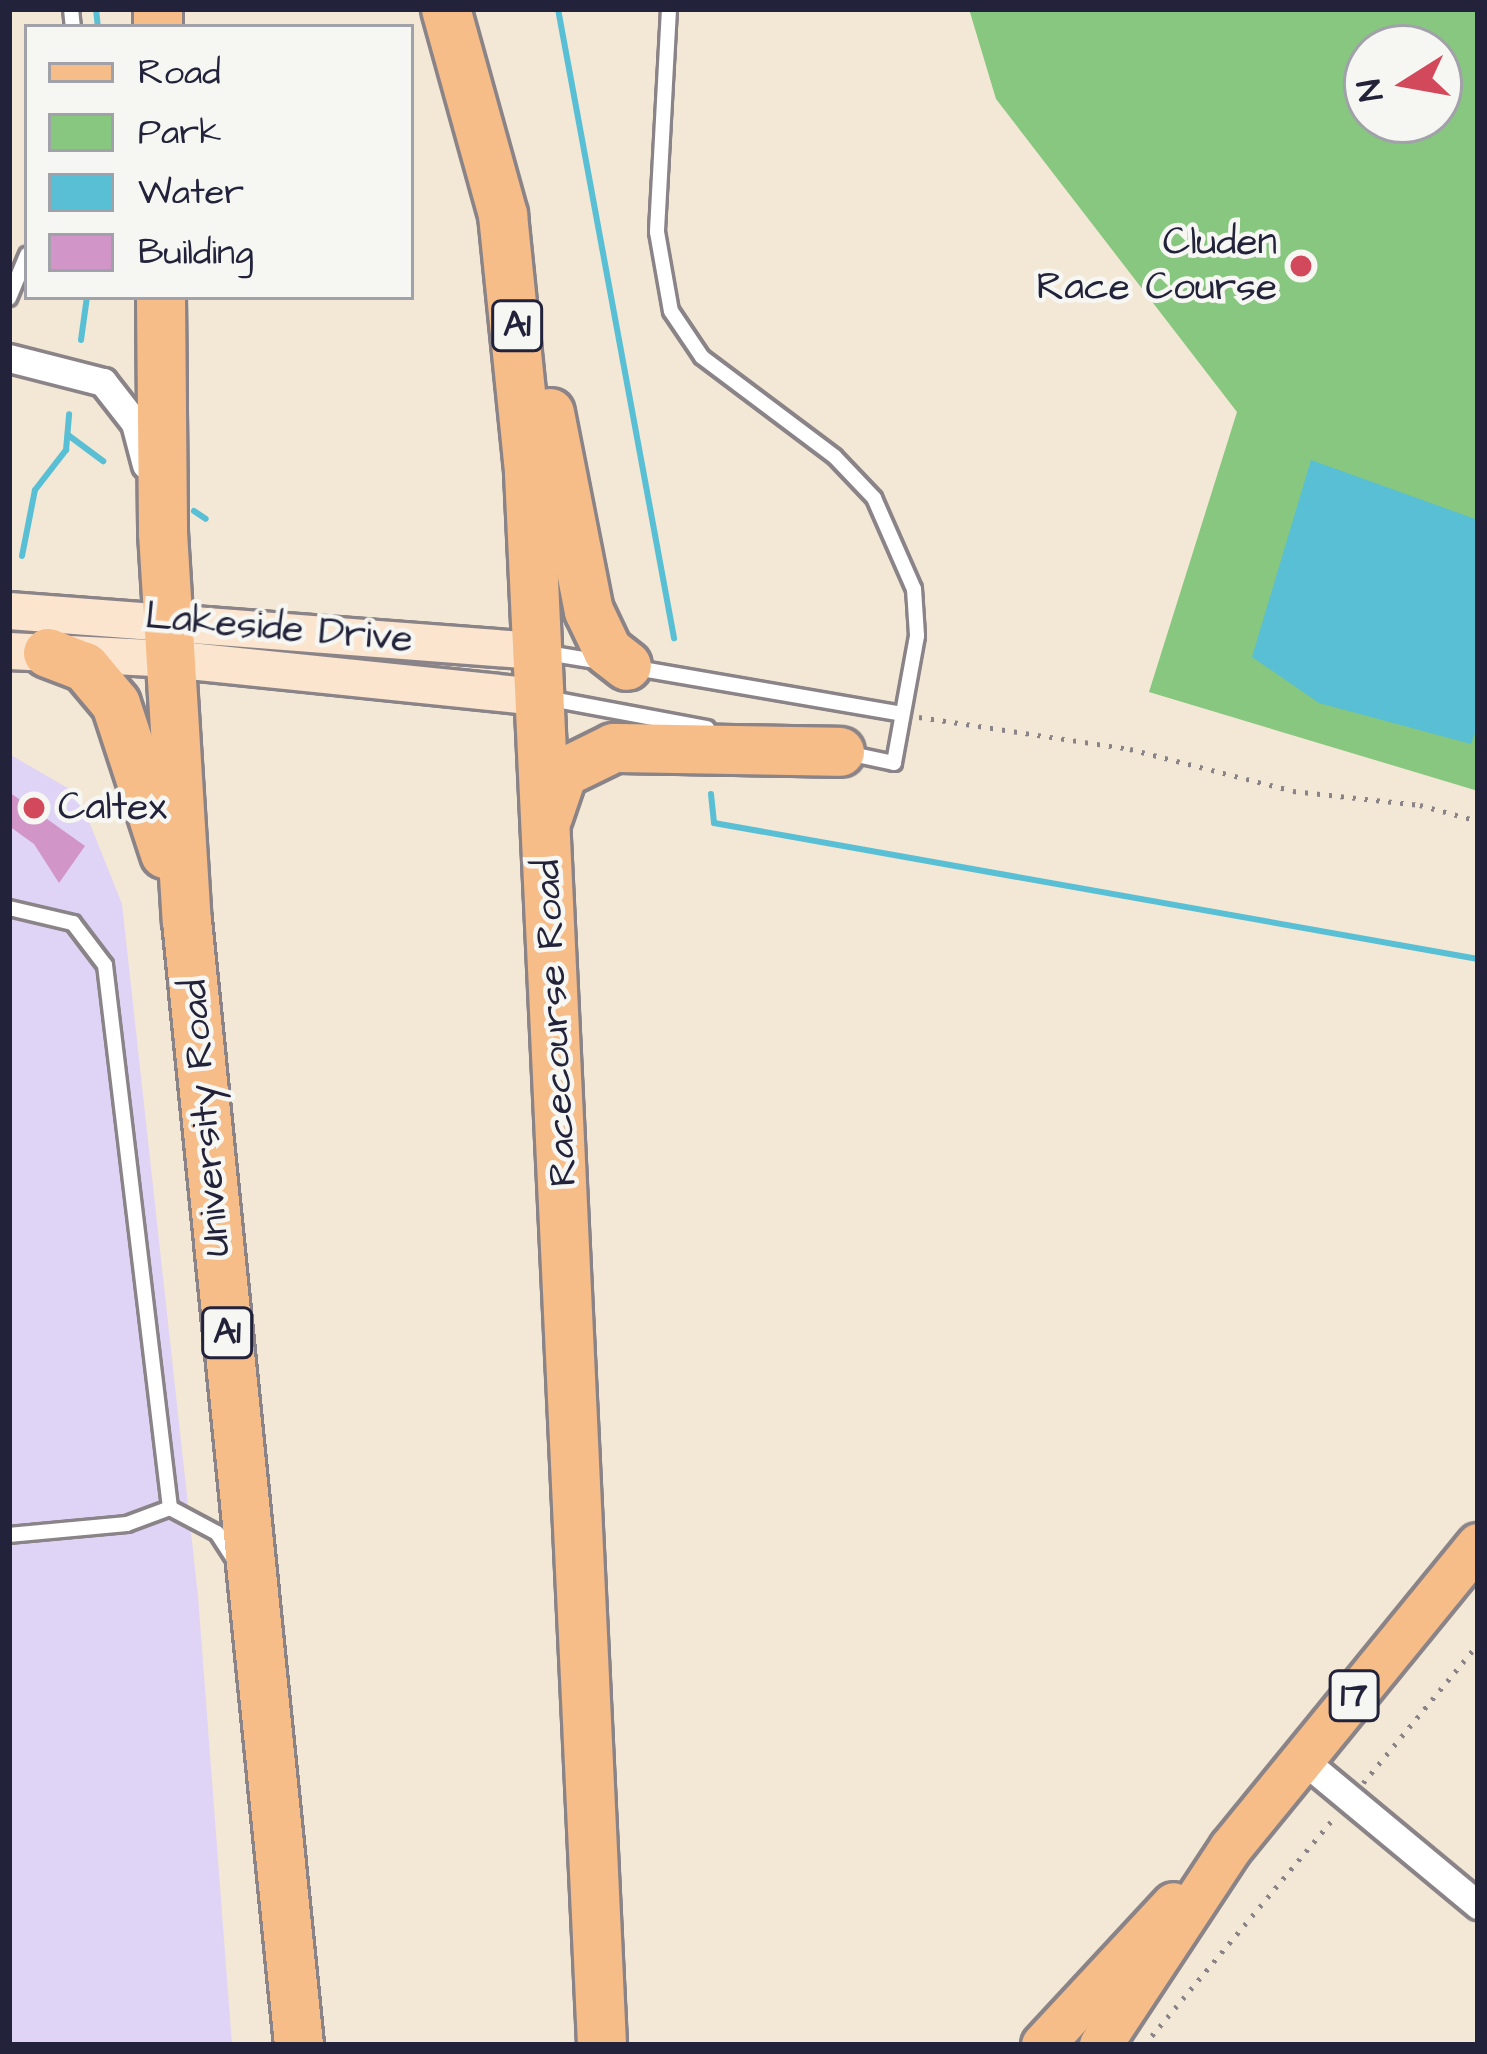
<!DOCTYPE html>
<html>
<head>
<meta charset="utf-8">
<style>
	body { margin:0 }
	#map { position:relative; width:1487px; height:2054px; overflow:hidden; background:#f3e7d5; font-family:"Architects Daughter",sans-serif }
	div>[style] { position:absolute }
	.built>* { inset:0; background:#dfd4f5 }
	.green>* { inset:0; background:#87c77f }
	.water>* { inset:0; background:#58bfd5 }
	.stream>* { height:6px; margin:-3px; padding:0 3px; transform-origin:3px; border-radius:3px; background:#58bfd5 }
	.building>* { inset:0; background:#d195c7 }
	.path>* { height:4.5px; margin-top:-2.25px; transform-origin:0; background:repeating-linear-gradient(90deg,#8a8488 0 3px,transparent 0 12px) }
	.roads { filter:drop-shadow(3px 0 #8a8488) drop-shadow(-3px 0 #8a8488) drop-shadow(0 3px #8a8488) drop-shadow(0 -3px #8a8488) }
	.lane>* { height:14px; margin:-7px; padding:0 7px; transform-origin:7px; border-radius:7px; background:#fff }
	.street>* { height:27px; margin:-13.5px; padding:0 13.5px; transform-origin:13.5px; border-radius:13.5px; background:#fff }
	.secondary>* { height:36px; margin:-18px; padding:0 18px; transform-origin:18px; border-radius:18px; background:#fce5cf }
	.primary>* { height:42px; margin:-21px; padding:0 21px; transform-origin:21px; border-radius:21px; background:#f7bd88 }
	.highway>* { height:48px; margin:-24px; padding:0 24px; transform-origin:24px; border-radius:24px; background:#f7bd88 }
	.dots>* { width:33px; height:33px; translate:-50% -50%; box-sizing:border-box; border:6px solid #f6f6f2; border-radius:50% }
	span { translate:-50% -50%; white-space:nowrap; text-align:center; line-height:1.15; -webkit-text-stroke:9px #f6f6f2; paint-order:stroke }
	.shield-label span { padding:3px 9px; background:#f6f6f2; border:3px solid; border-radius:9px; -webkit-text-stroke-width:0 }
	.shield-label { font-size:36px; color:#22223b; font-weight:700 }
	.poi-label { font-size:39px; color:#22223b }
	.right { translate:-100% -50%; text-align:right }
	.left { translate:0 -50%; text-align:left }
	.street-label { font-size:39px; color:#22223b }
	.frame { position:absolute; inset:0; border:12px solid #22223b; pointer-events:none }
	.legend { position:absolute; left:24px; top:24px; width:390px; height:276px; box-sizing:border-box; background:#f6f6f2; border:3px solid #a1a1a9; margin:0; padding:15px 21px; list-style:none; font-size:36px; color:#22223b }
	.legend li { display:flex; align-items:center; gap:24px; height:60px }
	.legend b { width:60px; border:3px solid #a1a1a9 }
	.north { position:absolute; left:1343px; top:24px; width:120px; height:120px; box-sizing:border-box; background:#f6f6f2; border:3px solid #a1a1a9; border-radius:50%; rotate:259deg; font-size:33px; font-weight:700; line-height:48px; text-align:center; color:#22223b }
	.north::after { content:''; display:block; margin:auto; width:42px; height:54px; background:#d1495b; clip-path:polygon(50% 0,100% 100%,50% 72%,0 100%) }
</style>
</head>
<body>
<div id="map">
	<div class="built">
		<i style="clip-path:polygon(9px 754px,78px 794px,122px 904px,198px 1596px,232px 2045px,9px 2045px)"></i>
	</div>
	<div class="green">
		<i style="clip-path:polygon(evenodd,969px 9px,1478px 9px,1478px 791px,1149px 692px,1237px 412px,996px 99px,969px 9px,1367px 48px,1439px 48px,1439px 120px,1367px 120px,1367px 48px)"></i>
	</div>
	<div class="water">
		<i style="clip-path:polygon(1311px 460px,1478px 520px,1478px 726px,1471px 744px,1319px 703px,1252px 657px)"></i>
	</div>
	<div class="stream">
		<i style="left:96px;top:9px;width:18px;rotate:84deg"></i>
		<i style="left:558px;top:9px;width:640px;rotate:79.55deg"></i>
		<i style="left:81px;top:340px;width:43px;rotate:-82.1deg"></i>
		<i style="left:68px;top:435px;width:44px;rotate:36.6deg"></i>
		<i style="left:194px;top:511px;width:14px;rotate:34deg"></i>
		<i style="left:22px;top:556px;width:67px;rotate:-78.9deg"></i>
		<i style="left:35px;top:490px;width:51px;rotate:-52.2deg"></i>
		<i style="left:66px;top:450px;width:36px;rotate:-85deg"></i>
		<i style="left:711px;top:794px;width:29px;rotate:84deg"></i>
		<i style="left:714px;top:823px;width:776px;rotate:10.09deg"></i>
	</div>
	<div class="building">
		<i style="clip-path:polygon(9px 792px,85px 846px,59px 883px,34px 844px,9px 826px)"></i>
	</div>
	<div class="path">
		<i style="left:919px;top:717px;width:213px;rotate:8.6deg"></i>
		<i style="left:1130px;top:749px;width:168px;rotate:14.4deg"></i>
		<i style="left:1293px;top:791px;width:128px;rotate:6.3deg"></i>
		<i style="left:1420px;top:805px;width:60px;rotate:15.4deg"></i>
		<i style="left:1363px;top:1783px;width:180px;rotate:-50.4deg"></i>
		<i style="left:1144px;top:2045px;width:295px;rotate:-50.1deg"></i>
	</div>
	<div class="roads">
		<div class="lane">
			<i style="left:71px;top:9px;width:18px;rotate:84deg"></i>
			<i style="left:669px;top:9px;width:223px;rotate:93.1deg"></i>
			<i style="left:657px;top:232px;width:80px;rotate:80deg"></i>
			<i style="left:671px;top:311px;width:55px;rotate:56deg"></i>
			<i style="left:702px;top:357px;width:166px;rotate:36.9deg"></i>
			<i style="left:835px;top:457px;width:57px;rotate:46.4deg"></i>
			<i style="left:874px;top:498px;width:99px;rotate:66.3deg"></i>
			<i style="left:914px;top:589px;width:47px;rotate:86.3deg"></i>
			<i style="left:917px;top:636px;width:129px;rotate:100.3deg"></i>
			<i style="left:894px;top:763px;width:48px;rotate:-168deg"></i>
			<i style="left:9px;top:298px;width:47px;rotate:-67.3deg"></i>
			<i style="left:547px;top:653px;width:56px;rotate:9.3deg"></i>
			<i style="left:636px;top:668px;width:270px;rotate:9.8deg"></i>
			<i style="left:546px;top:698px;width:164px;rotate:10.6deg"></i>
			<i style="left:9px;top:908px;width:66px;rotate:13.2deg"></i>
			<i style="left:73px;top:923px;width:53px;rotate:52.7deg"></i>
			<i style="left:105px;top:965px;width:547px;rotate:83.17deg"></i>
			<i style="left:170px;top:1508px;width:46px;rotate:159.6deg"></i>
			<i style="left:127px;top:1524px;width:119px;rotate:174.7deg"></i>
			<i style="left:170px;top:1508px;width:53px;rotate:28deg"></i>
			<i style="left:217px;top:1533px;width:30px;rotate:57deg"></i>
		</div>
		<div class="street">
			<i style="left:9px;top:358px;width:97px;rotate:14.3deg"></i>
			<i style="left:103px;top:382px;width:52px;rotate:52deg"></i>
			<i style="left:135px;top:423px;width:43px;rotate:75.3deg"></i>
			<i style="left:1302px;top:1759px;width:229px;rotate:39.7deg"></i>
		</div>
		<div class="secondary">
			<i style="left:9px;top:611px;width:529px;rotate:4.34deg"></i>
			<i style="left:9px;top:651px;width:161px;rotate:2.8deg"></i>
			<i style="left:170px;top:659px;width:372px;rotate:5.9deg"></i>
		</div>
		<div class="primary">
			<i style="left:1043px;top:2045px;width:192px;rotate:-47.1deg"></i>
			<i style="left:1101px;top:2045px;width:236px;rotate:-56.6deg"></i>
			<i style="left:1231px;top:1848px;width:391px;rotate:-50.8deg"></i>
		</div>
		<div class="highway">
			<i style="left:158px;top:9px;width:18px;rotate:90deg"></i>
			<i style="left:446px;top:9px;width:214px;rotate:74.5deg"></i>
			<i style="left:503px;top:215px;width:259px;rotate:84.2deg"></i>
			<i style="left:529px;top:473px;width:1574px;rotate:87.34deg"></i>
			<i style="left:161px;top:297px;width:236px;rotate:89.5deg"></i>
			<i style="left:163px;top:533px;width:389px;rotate:86.5deg"></i>
			<i style="left:187px;top:921px;width:1130px;rotate:84.31deg"></i>
			<i style="left:550px;top:413px;width:202px;rotate:78.9deg"></i>
			<i style="left:589px;top:611px;width:44px;rotate:64.6deg"></i>
			<i style="left:608px;top:651px;width:24px;rotate:38deg"></i>
			<i style="left:48px;top:653px;width:40px;rotate:21deg"></i>
			<i style="left:85px;top:667px;width:48px;rotate:50deg"></i>
			<i style="left:116px;top:704px;width:158px;rotate:71.9deg"></i>
			<i style="left:548px;top:817px;width:46px;rotate:-71.2deg"></i>
			<i style="left:563px;top:773px;width:57px;rotate:-26.1deg"></i>
			<i style="left:614px;top:748px;width:226px;rotate:1deg"></i>
		</div>
	</div>
	<div class="dots">
		<i style="left:1301px;top:266px;background:#d1495b"></i>
		<i style="left:34px;top:808px;background:#d1495b"></i>
	</div>
	<div class="shield-label">
		<span style="left:517px;top:326px">A1</span>
		<span style="left:227px;top:1333px">A1</span>
		<span style="left:1354px;top:1696px">17</span>
	</div>
	<div class="poi-label">
		<span class="right" style="left:1277px;top:266px">Cluden<br>Race Course</span>
		<span class="left" style="left:58px;top:808px">Caltex</span>
	</div>
	<div class="street-label">
		<span style="left:279px;top:629px;rotate:5deg">Lakeside Drive</span>
		<span style="left:556px;top:1023px;rotate:-93deg">Racecourse Road</span>
		<span style="left:206px;top:1118px;rotate:-95deg">University Road</span>
	</div>
	<div class="frame"></div>
	<ul class="legend">
	<li><b style="height:15px;background:#f7bd88"></b>Road</li>
	<li><b style="height:33px;background:#87c77f"></b>Park</li>
	<li><b style="height:33px;background:#58bfd5"></b>Water</li>
	<li><b style="height:33px;background:#d195c7"></b>Building</li>
	</ul>
	<div class="north">N</div>
</div>
</body>
</html>
